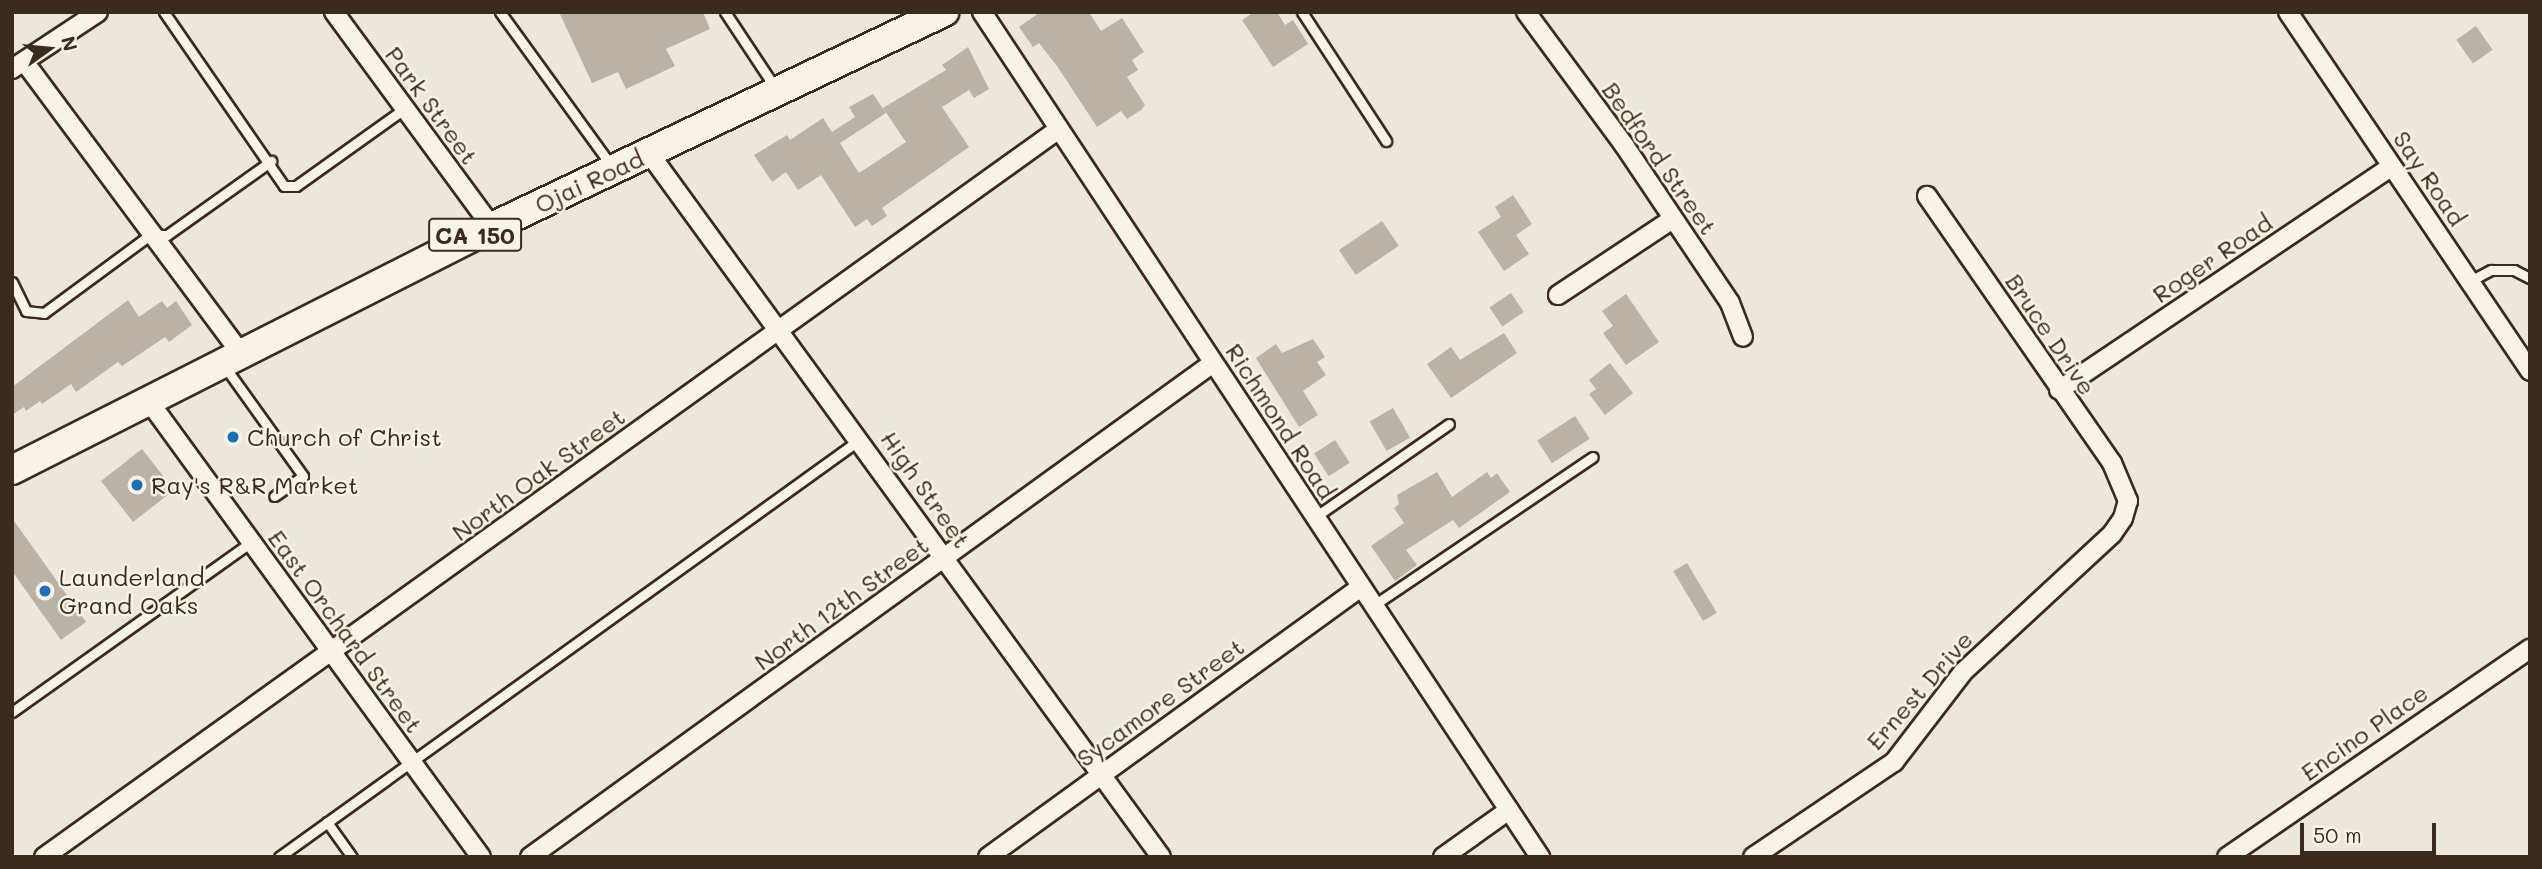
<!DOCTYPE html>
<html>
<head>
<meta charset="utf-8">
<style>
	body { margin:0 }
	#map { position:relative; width:2542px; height:869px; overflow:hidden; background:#ece7dc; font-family:Mali,sans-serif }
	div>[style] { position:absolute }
	.building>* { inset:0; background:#bab2a7; transform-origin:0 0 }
	.roads { filter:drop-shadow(2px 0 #3b2a1e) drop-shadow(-2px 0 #3b2a1e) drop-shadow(0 2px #3b2a1e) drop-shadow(0 -2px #3b2a1e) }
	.lane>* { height:9px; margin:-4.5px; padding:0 4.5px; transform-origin:4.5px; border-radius:4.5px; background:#f7f3e8 }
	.street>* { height:18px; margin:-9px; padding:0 9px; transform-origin:9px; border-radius:9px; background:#f7f3e8 }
	.primary>* { height:28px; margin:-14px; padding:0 14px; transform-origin:14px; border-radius:14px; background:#f7f3e8 }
	.dots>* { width:19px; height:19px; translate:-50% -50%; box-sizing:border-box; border:4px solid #f7f3e8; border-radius:50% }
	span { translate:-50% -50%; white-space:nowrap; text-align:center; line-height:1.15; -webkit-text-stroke:5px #f7f3e8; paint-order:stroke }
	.shield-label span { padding:2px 5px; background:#f7f3e8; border:2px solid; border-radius:5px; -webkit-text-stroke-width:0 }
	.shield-label { font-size:23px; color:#3b2a1e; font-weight:700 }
	.street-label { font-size:24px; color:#3b2a1e }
	.poi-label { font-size:24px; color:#3b2a1e }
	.left { translate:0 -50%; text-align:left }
	.frame { position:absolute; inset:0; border:14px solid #3b2a1e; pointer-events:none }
	.north { position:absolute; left:14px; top:14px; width:70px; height:70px; -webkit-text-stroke:5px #f7f3e8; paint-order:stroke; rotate:75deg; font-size:19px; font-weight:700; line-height:28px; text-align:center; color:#3b2a1e }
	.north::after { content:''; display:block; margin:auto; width:24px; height:32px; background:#3b2a1e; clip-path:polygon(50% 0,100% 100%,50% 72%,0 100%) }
	.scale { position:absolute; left:2300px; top:823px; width:136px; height:32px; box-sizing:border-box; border:4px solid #3b2a1e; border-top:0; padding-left:9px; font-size:21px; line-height:24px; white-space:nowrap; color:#3b2a1e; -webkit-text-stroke:5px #f7f3e8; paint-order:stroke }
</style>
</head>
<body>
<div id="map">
	<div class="building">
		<i style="clip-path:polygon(559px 12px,703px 12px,710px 29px,666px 49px,675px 66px,626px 89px,618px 72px,592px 83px)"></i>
		<i style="clip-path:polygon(1040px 12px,1089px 12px,1101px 31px,1122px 18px,1144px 52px,1132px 60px,1138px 70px,1127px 77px,1145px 105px,1141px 110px,1127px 119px,1121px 111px,1097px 127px,1057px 66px,1039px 43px,1033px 47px,1019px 27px)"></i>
		<i style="clip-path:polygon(1254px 12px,1277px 12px,1285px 25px,1293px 20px,1308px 44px,1273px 67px,1242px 20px)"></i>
		<i style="left:2476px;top:26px;width:29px;height:24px;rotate:55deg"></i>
		<i style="clip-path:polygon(968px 47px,989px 89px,974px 98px,969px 90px,942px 107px,969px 147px,882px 208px,887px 216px,872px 226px,867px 219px,855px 227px,821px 175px,798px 190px,786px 172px,772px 182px,754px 155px,787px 135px,790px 140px,823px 118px,832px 132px,855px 117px,849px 107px,873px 94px,886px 113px,840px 143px,859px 173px,906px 142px,883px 108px,946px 70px,942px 65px)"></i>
		<i style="clip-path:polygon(1513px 195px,1532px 224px,1516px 235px,1529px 254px,1504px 271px,1478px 232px,1501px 217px,1495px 207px)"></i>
		<i style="left:1382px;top:221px;width:30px;height:52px;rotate:56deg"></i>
		<i style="left:1511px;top:293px;width:23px;height:26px;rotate:56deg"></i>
		<i style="clip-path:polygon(1626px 294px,1659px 342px,1626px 365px,1603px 333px,1613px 326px,1602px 311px)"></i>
		<i style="clip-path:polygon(128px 300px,139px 317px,162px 301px,167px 308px,176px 301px,192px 325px,169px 342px,165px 337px,122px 366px,118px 362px,76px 392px,71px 384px,42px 404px,40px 401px,26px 411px,24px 407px,12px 415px,12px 387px)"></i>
		<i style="clip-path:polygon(1504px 333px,1517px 353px,1451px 398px,1427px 364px,1451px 347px,1460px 360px)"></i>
		<i style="clip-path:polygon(1313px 339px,1325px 357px,1317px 362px,1326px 375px,1303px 391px,1318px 415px,1299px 427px,1256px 358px,1276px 344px,1282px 353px)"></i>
		<i style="clip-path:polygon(1610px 363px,1633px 393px,1605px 415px,1589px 394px,1596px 389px,1589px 380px)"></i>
		<i style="left:1393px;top:408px;width:34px;height:27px;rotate:60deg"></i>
		<i style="left:1575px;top:416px;width:27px;height:45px;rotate:57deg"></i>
		<i style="left:1335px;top:440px;width:27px;height:25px;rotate:57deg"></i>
		<i style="left:142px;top:449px;width:52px;height:52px;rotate:52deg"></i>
		<i style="clip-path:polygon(1437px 472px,1452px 497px,1487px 472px,1491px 478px,1497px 473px,1510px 492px,1459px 528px,1453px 520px,1406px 550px,1417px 565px,1395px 581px,1371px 546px,1404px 523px,1394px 508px,1399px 504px,1397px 495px)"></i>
		<i style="clip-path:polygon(12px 518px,86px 622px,61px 640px,12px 571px)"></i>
		<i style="left:1687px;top:563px;width:58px;height:16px;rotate:59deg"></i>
	</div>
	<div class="roads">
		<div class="lane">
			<i style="left:164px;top:12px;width:211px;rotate:55.4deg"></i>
			<i style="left:284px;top:186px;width:12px"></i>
			<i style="left:296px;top:186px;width:133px;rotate:-35.5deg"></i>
			<i style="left:500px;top:12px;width:191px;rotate:54.1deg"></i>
			<i style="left:725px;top:12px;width:92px;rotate:56.5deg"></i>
			<i style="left:1302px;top:12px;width:154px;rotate:56.9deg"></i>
			<i style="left:2470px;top:281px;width:24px;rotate:-28deg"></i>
			<i style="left:2491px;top:270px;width:23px"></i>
			<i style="left:2514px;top:270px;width:18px;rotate:27deg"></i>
			<i style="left:12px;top:282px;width:32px;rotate:64deg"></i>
			<i style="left:26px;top:311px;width:18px;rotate:6deg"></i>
			<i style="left:44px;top:313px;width:133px;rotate:-36.4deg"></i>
			<i style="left:151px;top:234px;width:16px;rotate:4deg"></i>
			<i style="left:167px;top:235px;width:128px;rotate:-35.4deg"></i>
			<i style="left:225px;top:367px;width:134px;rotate:54.4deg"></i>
			<i style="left:303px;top:476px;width:35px;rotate:145deg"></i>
			<i style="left:1315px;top:517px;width:163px;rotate:-34.8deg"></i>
			<i style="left:1374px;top:605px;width:264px;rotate:-34.1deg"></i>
			<i style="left:12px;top:712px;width:293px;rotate:-35.4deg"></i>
			<i style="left:327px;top:822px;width:43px;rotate:54.5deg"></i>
			<i style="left:279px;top:857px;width:714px;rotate:-35.71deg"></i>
		</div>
		<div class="street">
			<i style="left:334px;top:12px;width:267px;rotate:53.7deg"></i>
			<i style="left:982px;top:12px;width:1013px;rotate:56.56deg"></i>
			<i style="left:1526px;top:12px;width:165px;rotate:53.6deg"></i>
			<i style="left:1624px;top:145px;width:190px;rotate:56.1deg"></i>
			<i style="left:1730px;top:303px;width:36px;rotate:69deg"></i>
			<i style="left:2288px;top:12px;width:433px;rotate:56deg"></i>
			<i style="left:26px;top:64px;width:361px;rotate:53.4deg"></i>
			<i style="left:12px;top:69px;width:103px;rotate:-33.5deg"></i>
			<i style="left:649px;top:153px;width:870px;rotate:53.97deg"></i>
			<i style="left:1558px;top:295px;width:138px;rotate:-33.5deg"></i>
			<i style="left:2059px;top:390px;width:401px;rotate:-33.9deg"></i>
			<i style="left:148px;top:400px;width:565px;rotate:53.92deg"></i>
			<i style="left:44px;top:857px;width:1249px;rotate:-35.65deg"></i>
			<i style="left:530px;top:857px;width:843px;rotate:-35.88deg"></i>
			<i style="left:988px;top:857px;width:460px;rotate:-35.9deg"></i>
			<i style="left:1443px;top:857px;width:81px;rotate:-35.5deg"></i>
			<i style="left:1753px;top:857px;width:170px;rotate:-34deg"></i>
			<i style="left:1894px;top:762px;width:113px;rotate:-52.5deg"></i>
			<i style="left:1963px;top:672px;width:203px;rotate:-42.8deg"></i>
			<i style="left:2112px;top:534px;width:19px;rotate:-55deg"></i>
			<i style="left:2123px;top:518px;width:18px;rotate:-74deg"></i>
			<i style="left:2128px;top:501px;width:41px;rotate:-112.8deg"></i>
			<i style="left:2112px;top:463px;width:325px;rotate:-124.7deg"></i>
			<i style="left:2227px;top:857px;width:368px;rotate:-34.5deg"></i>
		</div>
		<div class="primary">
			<i style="left:12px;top:470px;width:538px;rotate:-26.85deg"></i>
			<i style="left:492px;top:227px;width:501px;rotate:-25.44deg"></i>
		</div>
	</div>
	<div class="dots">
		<i style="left:233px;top:437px;background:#1f6fb2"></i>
		<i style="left:137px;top:485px;background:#1f6fb2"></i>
		<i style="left:45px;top:591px;background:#1f6fb2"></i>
	</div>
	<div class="shield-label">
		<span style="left:475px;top:235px">CA 150</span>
	</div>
	<div class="street-label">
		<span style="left:432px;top:105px;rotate:54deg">Park Street</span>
		<span style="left:1660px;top:158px;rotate:55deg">Bedford Street</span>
		<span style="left:2430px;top:178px;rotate:56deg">Say Road</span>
		<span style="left:589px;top:181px;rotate:-25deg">Ojai Road</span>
		<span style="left:2212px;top:258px;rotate:-34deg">Roger Road</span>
		<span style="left:2051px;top:334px;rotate:56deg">Bruce Drive</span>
		<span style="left:1281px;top:421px;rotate:57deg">Richmond Road</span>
		<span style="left:538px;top:474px;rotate:-36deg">North Oak Street</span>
		<span style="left:926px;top:489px;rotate:55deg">High Street</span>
		<span style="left:841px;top:603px;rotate:-36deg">North 12th Street</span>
		<span style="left:346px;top:631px;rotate:54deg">East Orchard Street</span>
		<span style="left:1919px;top:690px;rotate:-49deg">Ernest Drive</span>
		<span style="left:1160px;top:702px;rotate:-36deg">Sycamore Street</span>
		<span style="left:2364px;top:732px;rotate:-35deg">Encino Place</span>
	</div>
	<div class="poi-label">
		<span class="left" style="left:247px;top:437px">Church of Christ</span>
		<span class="left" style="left:151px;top:485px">Ray's R&amp;R Market</span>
		<span class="left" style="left:59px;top:591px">Launderland<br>Grand Oaks</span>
	</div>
	<div class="frame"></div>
	<div class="north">N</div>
	<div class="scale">50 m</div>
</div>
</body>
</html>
